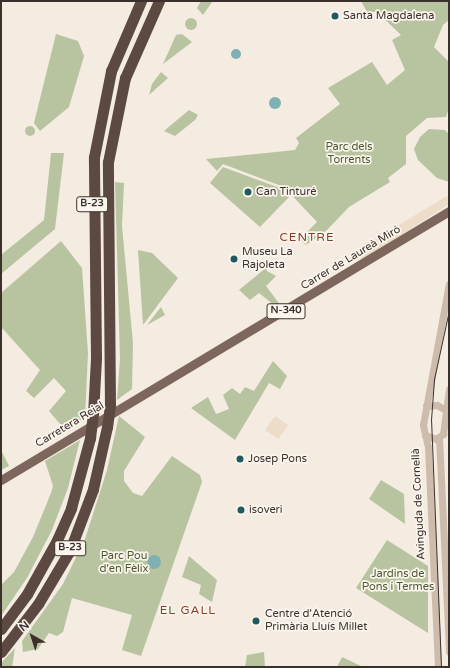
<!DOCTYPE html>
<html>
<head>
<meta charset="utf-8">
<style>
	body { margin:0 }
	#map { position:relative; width:450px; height:668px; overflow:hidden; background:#f4ebe1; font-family:"Varela Round",sans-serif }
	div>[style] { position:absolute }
	.green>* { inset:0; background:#b8c4a0 }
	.round { border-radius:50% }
	.plaza>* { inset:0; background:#ecdcc8; transform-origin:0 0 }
	.water>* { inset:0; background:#7fb0b2 }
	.minor>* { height:7px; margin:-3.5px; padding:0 3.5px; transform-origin:3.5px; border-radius:3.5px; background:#cdbbac }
	.major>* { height:9px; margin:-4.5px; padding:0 4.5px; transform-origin:4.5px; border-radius:4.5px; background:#7d675c }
	.highway>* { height:11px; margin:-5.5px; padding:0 5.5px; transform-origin:5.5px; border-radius:5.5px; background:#5c4a42 }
	.tram>* { height:1px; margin:-0.5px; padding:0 0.5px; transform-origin:0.5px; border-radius:0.5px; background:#3b302b }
	.highway-bridge>* { height:11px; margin:-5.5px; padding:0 5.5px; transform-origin:5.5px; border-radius:5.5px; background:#5c4a42 }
	.dots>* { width:11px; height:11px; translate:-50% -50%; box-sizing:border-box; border:2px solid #fbf5ee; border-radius:50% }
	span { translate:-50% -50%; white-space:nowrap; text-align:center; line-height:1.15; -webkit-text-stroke:3.5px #fbf5ee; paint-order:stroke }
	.shield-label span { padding:1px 3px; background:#fbf5ee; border:1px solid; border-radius:3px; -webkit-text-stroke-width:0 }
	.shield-label { font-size:10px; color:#3b302b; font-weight:700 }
	.poi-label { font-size:11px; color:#3b302b }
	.left { translate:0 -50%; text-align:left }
	.park-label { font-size:11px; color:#4a5a2e }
	.street-label { font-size:11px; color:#3b302b }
	.neighbourhood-label { font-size:12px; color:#8c3b22; letter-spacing:1px }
	.frame { position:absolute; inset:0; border:2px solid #3b302b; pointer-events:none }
	.north { position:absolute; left:12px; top:616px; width:40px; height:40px; -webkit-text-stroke:3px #fbf5ee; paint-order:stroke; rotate:321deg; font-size:11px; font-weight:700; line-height:16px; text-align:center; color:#3b302b }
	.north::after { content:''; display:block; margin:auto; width:14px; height:18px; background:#3b302b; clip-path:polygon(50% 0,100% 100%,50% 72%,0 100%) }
</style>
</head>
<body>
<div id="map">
	<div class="green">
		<i style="clip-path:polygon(201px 1px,212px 2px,203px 15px,197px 8px)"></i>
		<i style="clip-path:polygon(361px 1px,449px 1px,449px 20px,443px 25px,434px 47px,449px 62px,449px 108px,446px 117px,427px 118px,406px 136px,406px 164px,388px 178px,390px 182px,349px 207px,327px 230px,306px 245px,300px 239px,317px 222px,284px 187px,223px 164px,217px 171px,206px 159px,295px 150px,299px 143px,296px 138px,340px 104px,328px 88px,372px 62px,387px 85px,405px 70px,392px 40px,401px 35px,377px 12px,367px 12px)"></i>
		<i class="round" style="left:185px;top:18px;width:12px;height:12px"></i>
		<i style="clip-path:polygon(56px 34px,78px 41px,84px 56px,69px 107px,40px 131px,34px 123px)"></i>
		<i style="clip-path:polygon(182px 34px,192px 42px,163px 64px,176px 35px)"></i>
		<i style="clip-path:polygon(161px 72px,168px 78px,149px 95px,152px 84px)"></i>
		<i style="clip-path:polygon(189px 110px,198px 115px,195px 120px,175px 136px,164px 131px)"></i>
		<i class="round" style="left:25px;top:126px;width:10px;height:10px"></i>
		<i style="clip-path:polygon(429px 129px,445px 130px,449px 134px,449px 182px,437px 178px,418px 160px,414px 149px,420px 137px)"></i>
		<i style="clip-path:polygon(51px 153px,64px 153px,55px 229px,1px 274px,1px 255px,44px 220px)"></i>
		<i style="clip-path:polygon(223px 167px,280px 188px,289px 197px,260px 227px,210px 183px)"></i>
		<i style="clip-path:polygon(115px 182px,124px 183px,122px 226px,133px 343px,132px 389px,117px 400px,120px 359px)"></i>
		<i style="clip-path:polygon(61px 241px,82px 268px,88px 353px,85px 418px,65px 430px,49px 411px,66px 391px,54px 378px,34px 398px,26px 391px,40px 370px,1px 327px,1px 293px)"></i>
		<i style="clip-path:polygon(138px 250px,152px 253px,178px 278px,143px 325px)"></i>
		<i style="clip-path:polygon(267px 267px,267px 271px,276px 276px,266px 286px,281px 306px,278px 308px,259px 293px,250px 300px,239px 290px)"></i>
		<i style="clip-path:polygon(161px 307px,165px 315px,147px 325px)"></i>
		<i style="clip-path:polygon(273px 361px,287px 376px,280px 389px,269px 383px,235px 440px,191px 408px,208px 397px,216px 414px,229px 409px,223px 395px,232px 388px,240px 394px,245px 387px,254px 391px)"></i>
		<i style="clip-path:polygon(119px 416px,145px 437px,124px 471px,124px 481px,133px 493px,142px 496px,172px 456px,200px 475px,202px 482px,141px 656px,122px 650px,132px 615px,72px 598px,63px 632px,57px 636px,49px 633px,38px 649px,23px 652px,22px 641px,63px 584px,85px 539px,107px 470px)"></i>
		<i style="clip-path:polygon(80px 440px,68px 488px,52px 530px,27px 578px,1px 616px,1px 585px,14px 572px,33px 537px,51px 493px,53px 486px,45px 461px)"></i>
		<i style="clip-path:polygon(1px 450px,9px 466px,1px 470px)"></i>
		<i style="clip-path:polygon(381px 480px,404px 494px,405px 524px,369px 499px)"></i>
		<i style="clip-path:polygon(387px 540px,428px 566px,428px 633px,356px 588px)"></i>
		<i style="clip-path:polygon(189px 556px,217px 580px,212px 602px,199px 594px,201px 585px,182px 577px)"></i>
		<i style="clip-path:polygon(15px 648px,12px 667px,1px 667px,1px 663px)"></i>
		<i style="clip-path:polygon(264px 652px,265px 667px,245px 667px,247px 655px)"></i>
		<i style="clip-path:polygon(342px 657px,363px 667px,337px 667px)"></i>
	</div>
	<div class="plaza">
		<i style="clip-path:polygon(447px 196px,449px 204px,361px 261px,359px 249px)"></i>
		<i style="left:275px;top:416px;width:16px;height:17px;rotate:35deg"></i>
	</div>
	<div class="water">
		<i class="round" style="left:231px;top:49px;width:10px;height:10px"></i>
		<i class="round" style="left:269px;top:97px;width:12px;height:12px"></i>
		<i class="round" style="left:147px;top:555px;width:14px;height:14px"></i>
	</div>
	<div class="minor">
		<i style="left:426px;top:406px;width:11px;rotate:-5deg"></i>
		<i style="left:437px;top:405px;width:8px;rotate:30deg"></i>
		<i style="left:425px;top:435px;width:12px;rotate:20deg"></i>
		<i style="left:436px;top:439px;width:9px;rotate:-36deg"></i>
		<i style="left:443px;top:434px;width:45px;rotate:-82.4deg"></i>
		<i style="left:439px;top:437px;width:215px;rotate:87.3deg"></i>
		<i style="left:438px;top:667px;width:220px;rotate:-92.6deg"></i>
		<i style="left:428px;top:447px;width:23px;rotate:-103deg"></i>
		<i style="left:423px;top:425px;width:143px;rotate:-79.6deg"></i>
	</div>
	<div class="major">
		<i style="left:1px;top:480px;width:523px;rotate:-30.98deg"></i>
	</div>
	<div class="highway">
		<i style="left:110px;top:405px;width:243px;rotate:-90.5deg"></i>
		<i style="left:108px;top:162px;width:86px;rotate:-78.6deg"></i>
		<i style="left:125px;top:78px;width:84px;rotate:-66.2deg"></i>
		<i style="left:93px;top:414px;width:56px;rotate:-86.9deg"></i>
		<i style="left:96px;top:358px;width:201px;rotate:-90.6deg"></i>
		<i style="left:94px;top:157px;width:88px;rotate:-78.8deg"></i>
		<i style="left:111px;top:71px;width:76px;rotate:-66.8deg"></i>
		<i style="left:1px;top:629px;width:44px;rotate:-53.4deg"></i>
		<i style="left:27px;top:594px;width:62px;rotate:-60.9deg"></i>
		<i style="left:57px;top:540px;width:35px;rotate:-66deg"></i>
		<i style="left:71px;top:508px;width:73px;rotate:-74.8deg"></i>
		<i style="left:1px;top:652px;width:61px;rotate:-52.4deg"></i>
		<i style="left:38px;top:604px;width:63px;rotate:-59.3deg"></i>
		<i style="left:70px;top:550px;width:65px;rotate:-69.3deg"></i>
		<i style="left:93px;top:489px;width:64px;rotate:-77.3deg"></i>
	</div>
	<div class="tram">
		<i style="left:441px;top:667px;width:247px;rotate:-92.3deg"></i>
		<i style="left:431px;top:420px;width:41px;rotate:-85.8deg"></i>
		<i style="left:434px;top:379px;width:71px;rotate:-77.7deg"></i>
	</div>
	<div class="highway-bridge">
		<i style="left:107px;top:427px;width:22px;rotate:-82deg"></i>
		<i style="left:90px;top:438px;width:24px;rotate:-83deg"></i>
	</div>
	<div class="dots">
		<i style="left:335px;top:16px;background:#1f5a5e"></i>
		<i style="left:248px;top:192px;background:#1f5a5e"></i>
		<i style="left:234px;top:259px;background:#1f5a5e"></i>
		<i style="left:240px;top:459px;background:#1f5a5e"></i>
		<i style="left:241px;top:510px;background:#1f5a5e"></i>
		<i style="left:256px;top:621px;background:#1f5a5e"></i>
	</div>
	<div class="shield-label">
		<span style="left:92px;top:204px">B-23</span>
		<span style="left:286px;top:311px">N-340</span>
		<span style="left:70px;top:548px">B-23</span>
	</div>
	<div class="poi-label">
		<span class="left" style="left:343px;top:16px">Santa Magdalena</span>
		<span class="left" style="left:256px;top:192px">Can Tinturé</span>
		<span class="left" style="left:242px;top:259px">Museu La<br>Rajoleta</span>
		<span class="left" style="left:248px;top:459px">Josep Pons</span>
		<span class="left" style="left:249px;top:510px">isoveri</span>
		<span class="left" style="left:265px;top:621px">Centre d'Atenció<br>Primària Lluís Millet</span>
	</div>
	<div class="park-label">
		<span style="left:349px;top:154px">Parc dels<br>Torrents</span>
		<span style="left:124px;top:563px">Parc Pou<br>d'en Fèlix</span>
		<span style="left:398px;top:581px">Jardins de<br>Pons i Termes</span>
	</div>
	<div class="street-label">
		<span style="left:351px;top:258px;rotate:-31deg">Carrer de Laureà Miró</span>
		<span style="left:70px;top:425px;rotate:-31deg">Carretera Reial</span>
		<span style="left:419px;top:504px;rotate:-93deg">Avinguda de Cornellà</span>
	</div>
	<div class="neighbourhood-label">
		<span style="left:307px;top:238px">CENTRE</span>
		<span style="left:188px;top:611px">EL GALL</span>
	</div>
	<div class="frame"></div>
	<div class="north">N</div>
</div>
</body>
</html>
